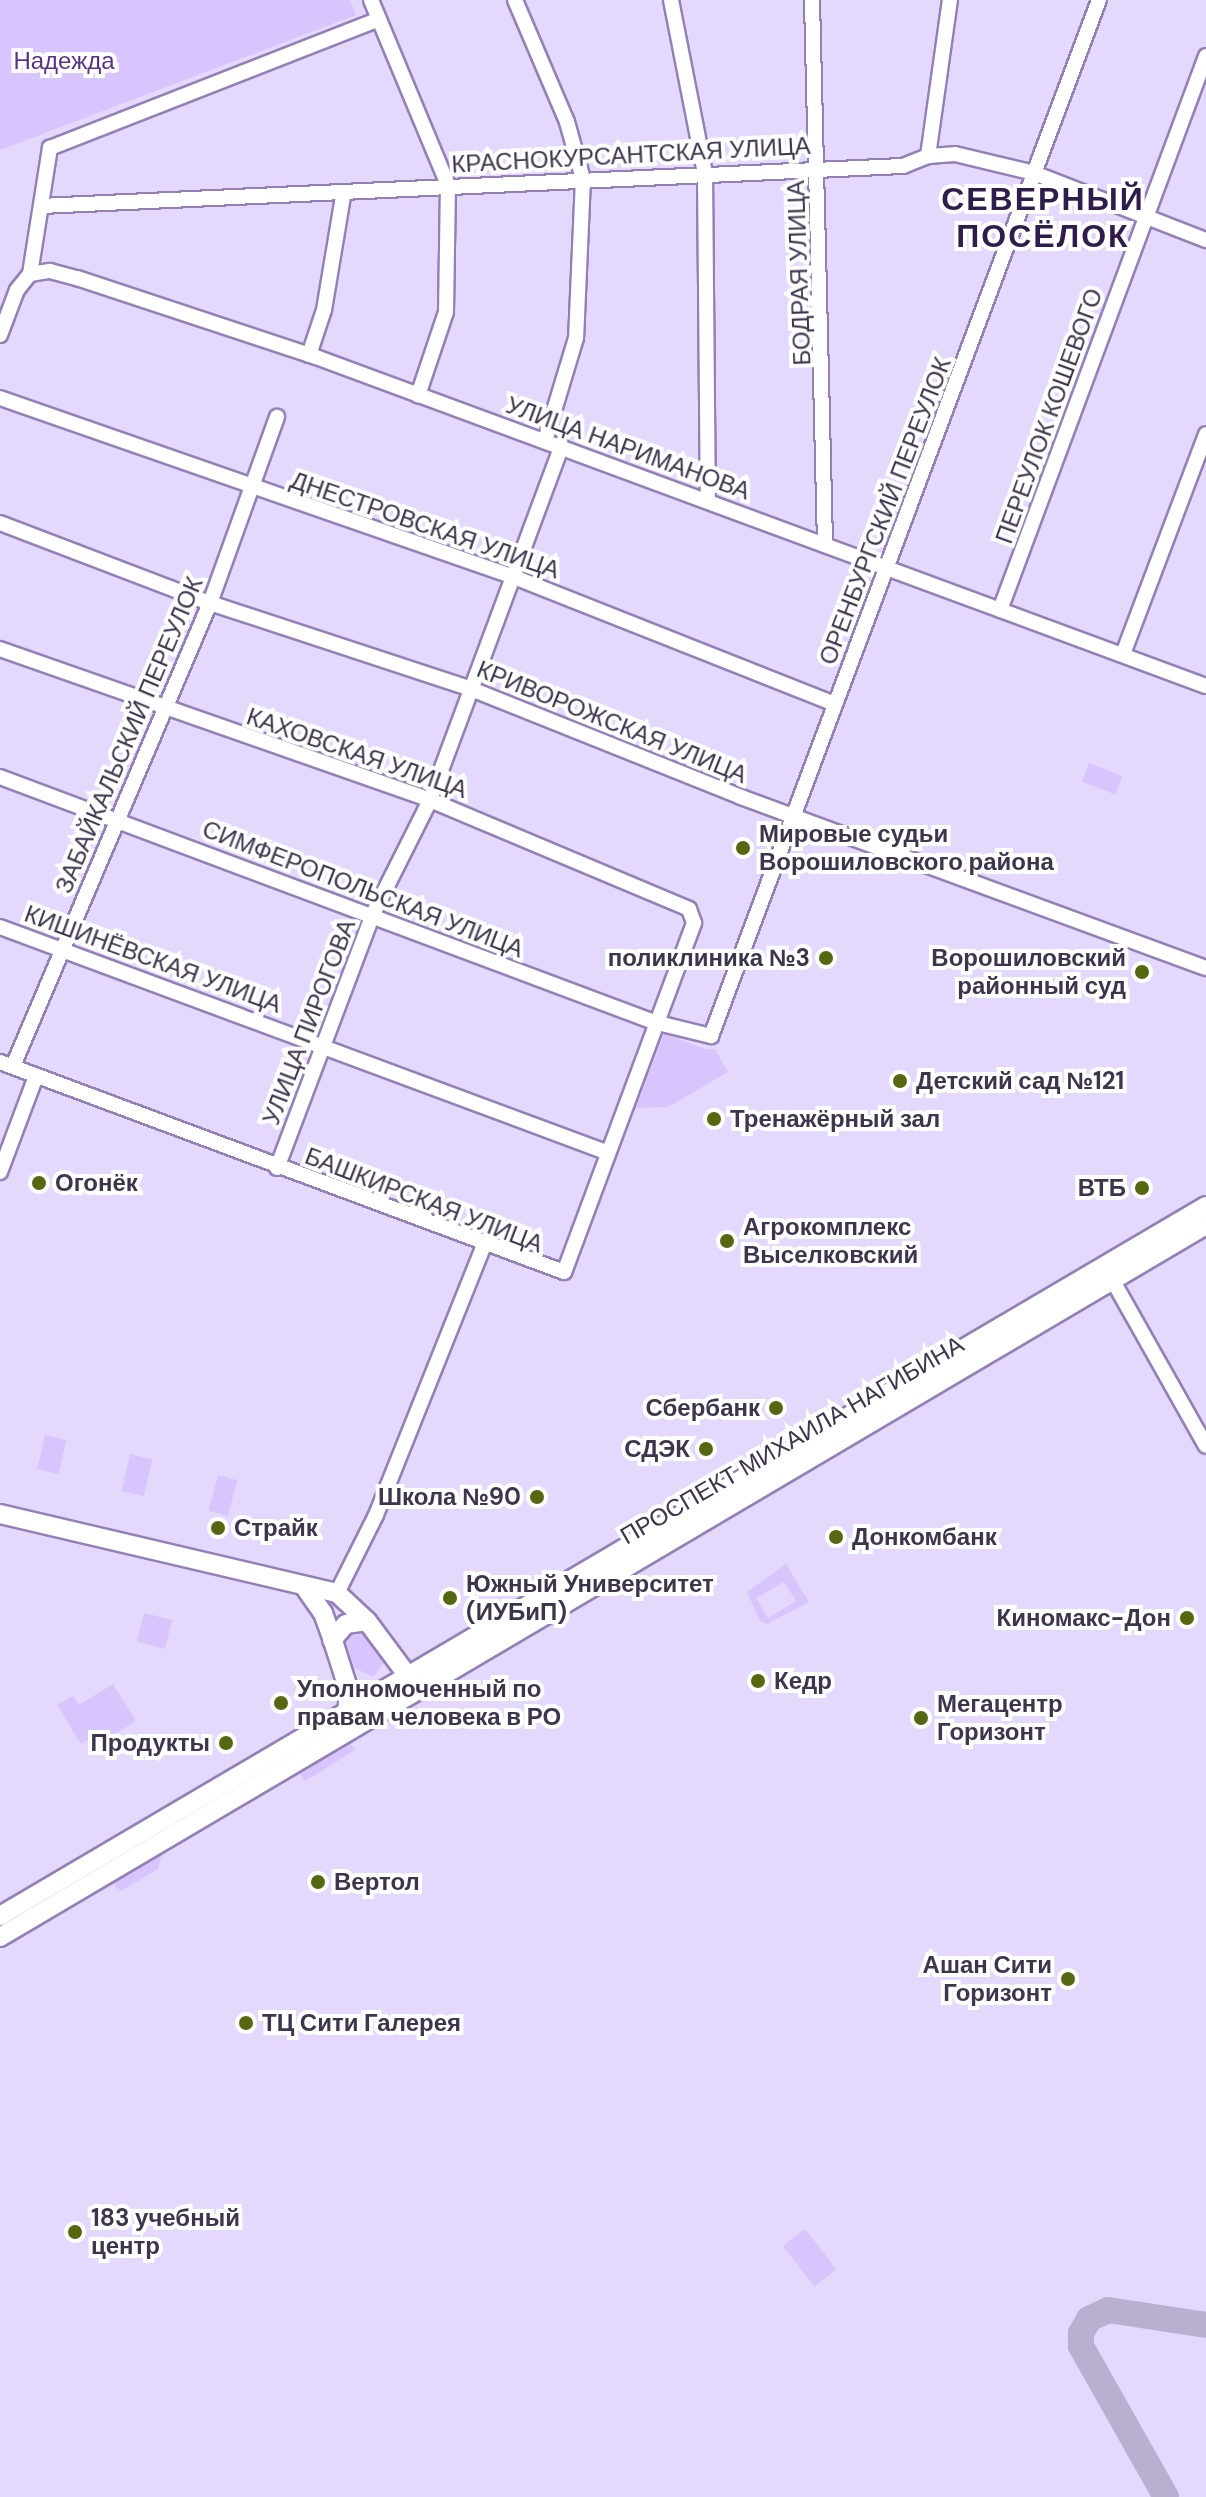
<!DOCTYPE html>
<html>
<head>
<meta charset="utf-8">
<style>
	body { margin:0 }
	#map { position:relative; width:1206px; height:2497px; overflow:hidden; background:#e4d8fc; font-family:"DM Sans",sans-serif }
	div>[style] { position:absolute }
	.green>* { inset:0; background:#d9c5fe; transform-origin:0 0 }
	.taxiway>* { height:26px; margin:-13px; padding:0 13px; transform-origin:13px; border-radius:13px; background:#baafd0 }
	.roads { filter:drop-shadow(2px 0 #9480b7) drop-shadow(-2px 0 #9480b7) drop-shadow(0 2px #9480b7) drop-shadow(0 -2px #9480b7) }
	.minor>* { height:14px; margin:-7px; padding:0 7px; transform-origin:7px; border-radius:7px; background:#fff }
	.major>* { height:18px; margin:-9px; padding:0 9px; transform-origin:9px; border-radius:9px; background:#fff }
	.dots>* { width:22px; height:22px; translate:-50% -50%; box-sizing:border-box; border:4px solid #fff; border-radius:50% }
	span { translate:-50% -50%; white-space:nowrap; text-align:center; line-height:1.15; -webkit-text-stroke:8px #fff; paint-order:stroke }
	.park-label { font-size:24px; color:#583288 }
	.street-label { font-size:24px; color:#3e354d }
	.poi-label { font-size:24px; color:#3e354d; font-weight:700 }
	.left { translate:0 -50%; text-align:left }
	.right { translate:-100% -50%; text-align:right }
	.district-label { font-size:32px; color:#301c4b; font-weight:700; letter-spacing:2px }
</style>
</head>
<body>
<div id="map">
	<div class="green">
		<i style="clip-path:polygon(0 0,350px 0,356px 15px,0 150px)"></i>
		<i style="left:1089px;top:763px;width:36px;height:20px;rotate:21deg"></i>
		<i style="clip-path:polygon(664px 1033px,704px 1049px,715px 1049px,728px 1072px,668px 1107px,636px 1108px)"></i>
		<i style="left:45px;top:1435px;width:22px;height:35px;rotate:13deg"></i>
		<i style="left:130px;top:1454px;width:23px;height:38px;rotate:13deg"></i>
		<i style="left:218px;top:1475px;width:20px;height:37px;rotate:15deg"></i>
		<i style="clip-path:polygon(evenodd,786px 1564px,809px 1602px,767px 1624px,760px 1621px,747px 1592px,786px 1564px,784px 1582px,796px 1601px,768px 1618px,756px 1598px,784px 1582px)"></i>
		<i style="left:144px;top:1613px;width:29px;height:30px;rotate:14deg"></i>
		<i style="clip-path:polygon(353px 1629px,368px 1630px,387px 1658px,373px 1677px,353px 1667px,344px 1641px)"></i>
		<i style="clip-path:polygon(113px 1684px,136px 1721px,102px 1742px,97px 1734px,81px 1744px,57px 1705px,73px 1696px,79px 1705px)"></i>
		<i style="left:348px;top:1739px;width:13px;height:59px;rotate:58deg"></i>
		<i style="clip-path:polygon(163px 1850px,158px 1869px,121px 1891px,111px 1882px)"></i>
		<i style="left:805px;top:2229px;width:51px;height:28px;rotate:52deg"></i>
	</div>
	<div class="taxiway">
		<i style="left:1166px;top:2497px;width:173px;rotate:-119.4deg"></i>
		<i style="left:1081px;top:2346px;width:13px;rotate:-90deg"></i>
		<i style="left:1081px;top:2333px;width:16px;rotate:-60deg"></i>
		<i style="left:1089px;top:2319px;width:21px;rotate:-25deg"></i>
		<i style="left:1108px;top:2310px;width:99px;rotate:8.7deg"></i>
	</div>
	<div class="roads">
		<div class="minor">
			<i style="left:371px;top:0;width:200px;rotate:67.4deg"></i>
			<i style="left:448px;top:185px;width:127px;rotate:90.9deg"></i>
			<i style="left:446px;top:312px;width:88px;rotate:108.6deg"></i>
			<i style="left:515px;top:0;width:133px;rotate:66.9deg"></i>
			<i style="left:567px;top:122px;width:59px;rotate:74.3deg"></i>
			<i style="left:583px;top:179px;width:159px;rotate:92.5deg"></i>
			<i style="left:576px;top:338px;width:108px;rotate:106.8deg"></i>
			<i style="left:671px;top:0;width:176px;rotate:78.9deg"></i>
			<i style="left:705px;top:173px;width:327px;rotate:89.5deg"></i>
			<i style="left:812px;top:0;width:545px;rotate:88.63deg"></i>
			<i style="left:928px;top:156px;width:158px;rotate:-82deg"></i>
			<i style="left:41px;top:206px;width:863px;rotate:-2.66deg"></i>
			<i style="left:903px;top:166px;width:27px;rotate:-22deg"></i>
			<i style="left:928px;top:156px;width:27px;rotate:-4deg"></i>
			<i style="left:955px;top:154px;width:81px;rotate:13.5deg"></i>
			<i style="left:1034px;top:173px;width:185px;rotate:21.3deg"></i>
			<i style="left:30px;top:274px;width:20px;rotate:-9deg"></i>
			<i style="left:50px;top:271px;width:28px;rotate:15deg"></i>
			<i style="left:77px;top:278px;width:252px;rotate:18.3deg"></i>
			<i style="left:316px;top:357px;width:949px;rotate:20.29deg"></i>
			<i style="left:0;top:335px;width:48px;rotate:-69.3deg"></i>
			<i style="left:17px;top:290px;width:21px;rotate:-51deg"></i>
			<i style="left:30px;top:274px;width:128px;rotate:-81deg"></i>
			<i style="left:50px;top:148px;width:353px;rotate:-21.4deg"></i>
			<i style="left:309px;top:355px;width:47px;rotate:-71.6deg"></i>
			<i style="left:324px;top:310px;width:116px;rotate:-80.5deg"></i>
			<i style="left:0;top:398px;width:544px;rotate:19.2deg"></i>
			<i style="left:514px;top:577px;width:343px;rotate:21.6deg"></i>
			<i style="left:0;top:523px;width:225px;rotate:20.9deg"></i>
			<i style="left:210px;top:603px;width:273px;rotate:18.2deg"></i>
			<i style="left:469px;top:688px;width:293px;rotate:21.8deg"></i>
			<i style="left:741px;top:797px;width:495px;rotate:20.2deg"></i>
			<i style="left:1000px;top:610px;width:591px;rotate:-69.6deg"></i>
			<i style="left:0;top:649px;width:456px;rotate:19.3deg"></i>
			<i style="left:430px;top:800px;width:281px;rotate:22.8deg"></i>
			<i style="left:689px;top:909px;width:15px;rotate:70deg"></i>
			<i style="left:694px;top:923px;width:372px;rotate:110.4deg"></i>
			<i style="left:564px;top:1272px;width:602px;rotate:-159.58deg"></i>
			<i style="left:1123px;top:654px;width:235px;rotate:-69.3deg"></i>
			<i style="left:0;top:777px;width:698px;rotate:20.54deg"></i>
			<i style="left:654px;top:1022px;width:59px;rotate:13.8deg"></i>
			<i style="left:711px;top:1036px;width:1106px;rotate:-69.47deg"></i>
			<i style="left:0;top:927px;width:646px;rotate:20.37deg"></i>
			<i style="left:13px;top:1066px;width:503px;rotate:-66.95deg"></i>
			<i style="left:210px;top:603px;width:198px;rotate:-70.2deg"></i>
			<i style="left:277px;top:1168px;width:269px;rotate:-69.3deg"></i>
			<i style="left:372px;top:916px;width:130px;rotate:-63.4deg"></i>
			<i style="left:430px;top:800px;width:377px;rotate:-69.6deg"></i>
			<i style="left:0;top:1172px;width:103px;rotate:-69.4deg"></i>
			<i style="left:1113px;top:1281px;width:189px;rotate:60.6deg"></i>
			<i style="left:337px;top:1593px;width:87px;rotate:-63.4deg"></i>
			<i style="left:376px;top:1515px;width:291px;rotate:-68.2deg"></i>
		</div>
		<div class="major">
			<i style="left:0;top:1514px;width:346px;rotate:13.2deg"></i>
			<i style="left:337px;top:1593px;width:41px;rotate:43deg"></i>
			<i style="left:367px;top:1621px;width:69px;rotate:53.3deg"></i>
			<i style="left:304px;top:1586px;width:33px;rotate:55deg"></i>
			<i style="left:323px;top:1613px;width:33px;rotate:70deg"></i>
			<i style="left:334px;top:1644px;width:49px;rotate:72.3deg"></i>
			<i style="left:349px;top:1691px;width:21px;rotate:95deg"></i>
			<i style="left:332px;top:1640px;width:21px;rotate:-49deg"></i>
			<i style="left:346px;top:1624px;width:21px;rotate:-8deg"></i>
			<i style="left:0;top:1916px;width:1399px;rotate:-30.49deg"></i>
			<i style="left:0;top:1937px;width:1400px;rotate:-30.56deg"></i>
		</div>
	</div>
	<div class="dots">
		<i style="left:743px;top:848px;background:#566711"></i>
		<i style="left:826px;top:958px;background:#566711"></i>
		<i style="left:1142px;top:972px;background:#566711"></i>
		<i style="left:900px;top:1081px;background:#566711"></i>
		<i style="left:714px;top:1119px;background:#566711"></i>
		<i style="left:39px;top:1183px;background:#566711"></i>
		<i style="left:1142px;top:1188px;background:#566711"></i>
		<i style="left:727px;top:1241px;background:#566711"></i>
		<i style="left:776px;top:1408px;background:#566711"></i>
		<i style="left:706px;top:1449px;background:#566711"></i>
		<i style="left:537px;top:1497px;background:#566711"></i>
		<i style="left:218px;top:1528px;background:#566711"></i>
		<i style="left:836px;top:1537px;background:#566711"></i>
		<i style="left:450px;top:1598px;background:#566711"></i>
		<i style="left:1187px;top:1618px;background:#566711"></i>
		<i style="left:758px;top:1681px;background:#566711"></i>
		<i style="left:281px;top:1703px;background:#566711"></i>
		<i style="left:921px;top:1718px;background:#566711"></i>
		<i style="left:226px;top:1743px;background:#566711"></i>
		<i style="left:318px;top:1882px;background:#566711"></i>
		<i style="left:1068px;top:1979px;background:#566711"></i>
		<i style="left:246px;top:2023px;background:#566711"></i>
		<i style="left:75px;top:2232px;background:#566711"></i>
	</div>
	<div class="park-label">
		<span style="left:64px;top:61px">Надежда</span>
	</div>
	<div class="street-label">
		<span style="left:631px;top:155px;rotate:-3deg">КРАСНОКУРСАНТСКАЯ УЛИЦА</span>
		<span style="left:799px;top:273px;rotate:-92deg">БОДРАЯ УЛИЦА</span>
		<span style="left:1049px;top:416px;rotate:-70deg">ПЕРЕУЛОК КОШЕВОГО</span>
		<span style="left:628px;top:448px;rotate:20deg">УЛИЦА НАРИМАНОВА</span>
		<span style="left:885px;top:511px;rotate:-69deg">ОРЕНБУРГСКИЙ ПЕРЕУЛОК</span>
		<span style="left:425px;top:525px;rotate:19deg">ДНЕСТРОВСКАЯ УЛИЦА</span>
		<span style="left:612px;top:722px;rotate:22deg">КРИВОРОЖСКАЯ УЛИЦА</span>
		<span style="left:129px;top:735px;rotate:-67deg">ЗАБАЙКАЛЬСКИЙ ПЕРЕУЛОК</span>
		<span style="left:357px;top:753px;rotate:19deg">КАХОВСКАЯ УЛИЦА</span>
		<span style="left:363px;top:889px;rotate:21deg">СИМФЕРОПОЛЬСКАЯ УЛИЦА</span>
		<span style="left:153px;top:959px;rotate:20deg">КИШИНЁВСКАЯ УЛИЦА</span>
		<span style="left:309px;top:1022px;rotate:-69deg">УЛИЦА ПИРОГОВА</span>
		<span style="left:424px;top:1200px;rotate:21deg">БАШКИРСКАЯ УЛИЦА</span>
		<span style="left:792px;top:1440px;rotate:-30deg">ПРОСПЕКТ МИХАИЛА НАГИБИНА</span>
	</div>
	<div class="poi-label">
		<span class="left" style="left:759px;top:848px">Мировые судьи<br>Ворошиловского района</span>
		<span class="right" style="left:810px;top:958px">поликлиника №3</span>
		<span class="right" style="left:1126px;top:972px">Ворошиловский<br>районный суд</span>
		<span class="left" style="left:916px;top:1081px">Детский сад №121</span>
		<span class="left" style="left:730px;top:1119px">Тренажёрный зал</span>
		<span class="left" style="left:55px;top:1183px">Огонёк</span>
		<span class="right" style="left:1126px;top:1188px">ВТБ</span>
		<span class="left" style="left:743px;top:1241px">Агрокомплекс<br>Выселковский</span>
		<span class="right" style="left:760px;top:1408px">Сбербанк</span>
		<span class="right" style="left:690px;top:1449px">СДЭК</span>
		<span class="right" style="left:521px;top:1497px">Школа №90</span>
		<span class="left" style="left:234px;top:1528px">Страйк</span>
		<span class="left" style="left:852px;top:1537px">Донкомбанк</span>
		<span class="left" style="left:466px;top:1598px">Южный Университет<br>(ИУБиП)</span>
		<span class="right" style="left:1171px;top:1618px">Киномакс-Дон</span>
		<span class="left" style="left:774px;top:1681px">Кедр</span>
		<span class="left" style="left:297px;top:1703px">Уполномоченный по<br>правам человека в РО</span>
		<span class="left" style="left:937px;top:1718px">Мегацентр<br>Горизонт</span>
		<span class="right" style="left:210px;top:1743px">Продукты</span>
		<span class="left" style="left:334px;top:1882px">Вертол</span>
		<span class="right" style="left:1052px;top:1979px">Ашан Сити<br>Горизонт</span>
		<span class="left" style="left:262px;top:2023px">ТЦ Сити Галерея</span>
		<span class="left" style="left:91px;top:2232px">183 учебный<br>центр</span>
	</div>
	<div class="district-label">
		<span style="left:1043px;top:218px">СЕВЕРНЫЙ<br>ПОСЁЛОК</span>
	</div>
</div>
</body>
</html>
